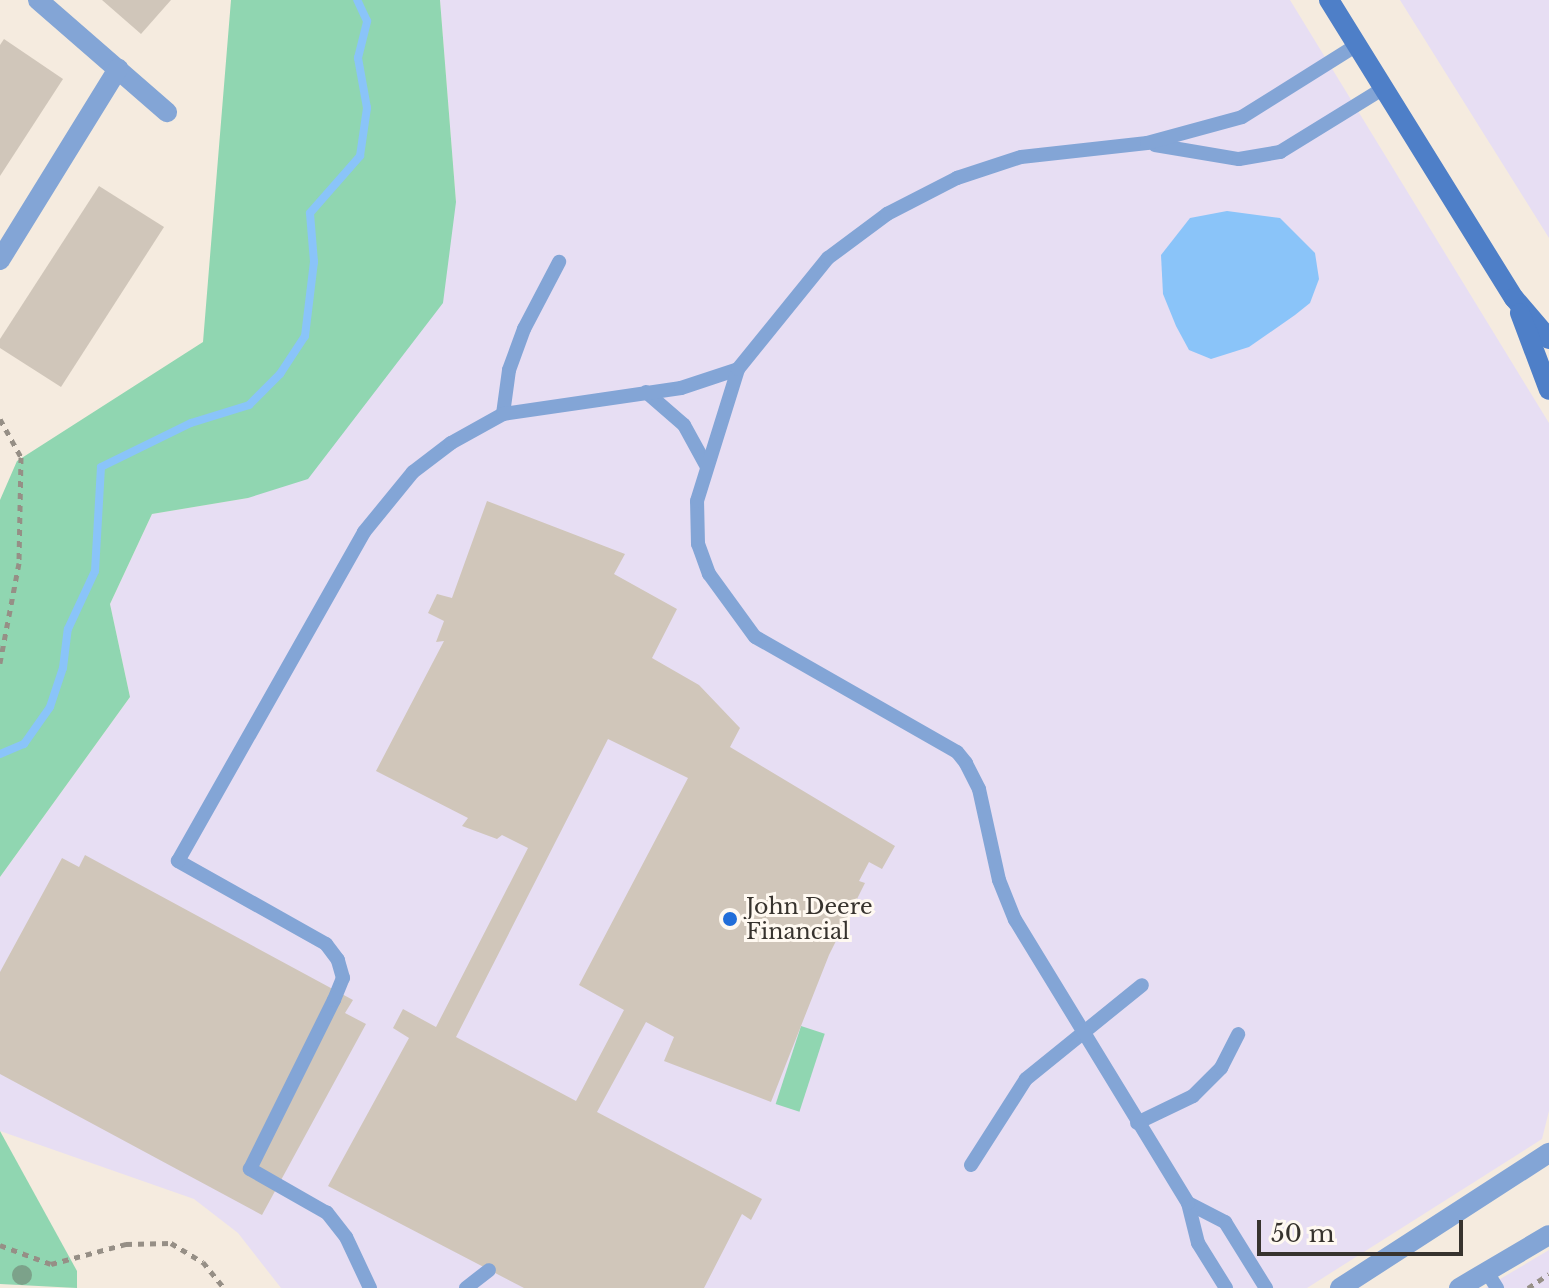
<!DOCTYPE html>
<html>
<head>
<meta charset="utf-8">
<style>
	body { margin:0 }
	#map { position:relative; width:1549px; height:1288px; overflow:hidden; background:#f5ebdf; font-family:"Libre Baskerville",serif }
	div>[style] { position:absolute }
	.commercial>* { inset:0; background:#e7def3 }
	.green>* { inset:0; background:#90d6b1; transform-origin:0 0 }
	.water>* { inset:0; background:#8ac4f9 }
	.stream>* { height:8px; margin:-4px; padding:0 4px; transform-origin:4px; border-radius:4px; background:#8ac4f9 }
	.building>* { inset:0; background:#d0c6ba }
	.path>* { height:5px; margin-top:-2.5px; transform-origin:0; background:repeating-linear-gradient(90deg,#968f86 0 6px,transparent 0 12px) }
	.service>* { height:14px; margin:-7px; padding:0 7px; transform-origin:7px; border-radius:7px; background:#83a5d6 }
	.minor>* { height:20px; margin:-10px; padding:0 10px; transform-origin:10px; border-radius:10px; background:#83a5d6 }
	.tertiary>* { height:20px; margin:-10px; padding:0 10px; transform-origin:10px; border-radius:10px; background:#83a5d6 }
	.secondary>* { height:20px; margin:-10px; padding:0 10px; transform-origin:10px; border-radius:10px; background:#4e7fc8 }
	.trees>* { width:20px; height:20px; margin:-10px; border-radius:50%; background:#7ca28a }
	.dots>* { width:22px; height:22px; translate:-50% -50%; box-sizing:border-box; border:4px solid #fff9f1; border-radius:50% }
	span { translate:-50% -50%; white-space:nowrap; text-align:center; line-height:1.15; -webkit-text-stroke:6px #fff9f1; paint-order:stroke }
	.poi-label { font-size:22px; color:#37332e }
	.left { translate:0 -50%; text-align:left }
	.scale { position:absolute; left:1257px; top:1220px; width:206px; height:36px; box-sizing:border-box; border:4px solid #37332e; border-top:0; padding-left:10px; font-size:24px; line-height:28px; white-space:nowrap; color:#37332e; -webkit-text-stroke:6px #fff9f1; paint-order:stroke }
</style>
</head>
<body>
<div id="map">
	<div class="commercial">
		<i style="clip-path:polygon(440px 0,1290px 0,1549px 423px,1549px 1111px,1542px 1139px,1307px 1288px,281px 1288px,238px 1233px,194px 1199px,0 1131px,0 877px,130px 697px,110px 604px,152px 514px,248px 498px,456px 202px)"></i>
		<i style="clip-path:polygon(1400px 0,1549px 0,1549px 238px)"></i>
		<i style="clip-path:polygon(1549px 1250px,1549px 1288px,1485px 1288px)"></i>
	</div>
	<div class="green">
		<i style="clip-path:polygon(231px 0,440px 0,456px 202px,443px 303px,308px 479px,248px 498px,152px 514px,110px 604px,130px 697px,0 877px,0 500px,17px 461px,203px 342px)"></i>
		<i style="left:801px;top:1026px;width:25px;height:82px;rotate:18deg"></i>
		<i style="clip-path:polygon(0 1131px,77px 1271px,77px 1288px,0 1284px)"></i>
	</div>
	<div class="water">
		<i style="clip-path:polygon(1227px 211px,1280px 218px,1315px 253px,1319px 279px,1310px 303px,1295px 315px,1249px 347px,1211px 359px,1189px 350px,1176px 326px,1163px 294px,1161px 255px,1190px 218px)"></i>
	</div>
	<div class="stream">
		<i style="left:0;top:754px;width:26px;rotate:-23deg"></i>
		<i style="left:24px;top:744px;width:45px;rotate:-54.9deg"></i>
		<i style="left:50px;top:707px;width:41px;rotate:-71.6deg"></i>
		<i style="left:63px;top:668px;width:39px;rotate:-83deg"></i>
		<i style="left:68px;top:629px;width:64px;rotate:-65deg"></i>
		<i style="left:95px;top:571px;width:104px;rotate:-86.7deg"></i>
		<i style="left:101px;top:467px;width:100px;rotate:-26.1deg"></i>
		<i style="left:191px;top:423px;width:61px;rotate:-17.2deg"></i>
		<i style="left:249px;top:405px;width:44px;rotate:-45deg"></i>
		<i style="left:280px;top:374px;width:45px;rotate:-56.7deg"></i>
		<i style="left:305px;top:336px;width:75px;rotate:-83.1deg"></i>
		<i style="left:314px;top:262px;width:49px;rotate:-94.7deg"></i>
		<i style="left:310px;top:213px;width:76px;rotate:-48.7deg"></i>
		<i style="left:360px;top:156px;width:49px;rotate:-81.7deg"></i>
		<i style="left:367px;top:108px;width:51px;rotate:-100.2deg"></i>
		<i style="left:358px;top:58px;width:38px;rotate:-76deg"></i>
		<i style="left:367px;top:21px;width:23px;rotate:-115deg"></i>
	</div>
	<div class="building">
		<i style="clip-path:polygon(102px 0,171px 0,141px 34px)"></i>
		<i style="clip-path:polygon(4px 39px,63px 79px,0 176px,0 45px)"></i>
		<i style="clip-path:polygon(99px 186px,164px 227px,61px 387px,0 348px,0 339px)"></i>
		<i style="clip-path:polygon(evenodd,487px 501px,625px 554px,614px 574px,677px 609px,652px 658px,699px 685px,740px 728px,730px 747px,895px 846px,882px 869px,869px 862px,859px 881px,865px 883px,829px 955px,771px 1102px,664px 1061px,674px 1037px,646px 1022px,597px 1112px,762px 1199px,751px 1220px,742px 1214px,704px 1288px,524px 1288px,328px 1186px,409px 1038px,393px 1028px,403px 1009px,436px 1027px,528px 848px,502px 835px,497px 839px,462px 826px,468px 818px,376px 771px,444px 641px,436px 642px,444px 621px,428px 613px,437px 594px,452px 598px,487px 501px,608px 739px,688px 778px,579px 985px,624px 1010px,576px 1101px,456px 1037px,608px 739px)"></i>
		<i style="clip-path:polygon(85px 855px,353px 1000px,345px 1013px,366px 1024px,262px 1215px,0 1074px,0 972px,62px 858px,79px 867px)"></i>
	</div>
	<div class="path">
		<i style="left:0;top:419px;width:43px;rotate:61.1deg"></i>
		<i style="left:21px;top:457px;width:106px;rotate:91.1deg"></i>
		<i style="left:19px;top:563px;width:102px;rotate:100.8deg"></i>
		<i style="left:0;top:1245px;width:54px;rotate:20.4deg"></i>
		<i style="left:51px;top:1264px;width:78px;rotate:-14.9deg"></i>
		<i style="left:126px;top:1244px;width:45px;rotate:-1.3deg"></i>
		<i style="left:171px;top:1243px;width:37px;rotate:31deg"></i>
		<i style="left:203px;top:1262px;width:33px;rotate:51deg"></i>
		<i style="left:1528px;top:1288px;width:25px;rotate:-34deg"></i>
	</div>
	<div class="service">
		<i style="left:1155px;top:145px;width:85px;rotate:9.5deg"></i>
		<i style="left:1239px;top:159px;width:42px;rotate:-9.7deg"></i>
		<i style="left:1280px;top:152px;width:122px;rotate:-31.6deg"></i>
		<i style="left:646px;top:392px;width:50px;rotate:41deg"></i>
		<i style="left:684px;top:425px;width:46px;rotate:61.2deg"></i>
		<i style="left:503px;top:414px;width:44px;rotate:-82.2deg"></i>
		<i style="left:509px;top:370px;width:44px;rotate:-69.9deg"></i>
		<i style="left:524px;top:329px;width:76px;rotate:-62.4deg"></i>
		<i style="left:1137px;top:1123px;width:62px;rotate:-25.7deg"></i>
		<i style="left:1193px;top:1096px;width:40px;rotate:-45deg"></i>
		<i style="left:1221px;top:1068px;width:38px;rotate:-63deg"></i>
		<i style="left:971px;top:1165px;width:102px;rotate:-57.4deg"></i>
		<i style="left:1026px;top:1079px;width:149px;rotate:-39deg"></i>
		<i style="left:1188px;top:1203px;width:42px;rotate:27.2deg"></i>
		<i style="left:1225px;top:1222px;width:78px;rotate:58.2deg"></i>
		<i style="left:1487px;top:1272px;width:19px;rotate:58deg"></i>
		<i style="left:370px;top:1288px;width:56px;rotate:-115.2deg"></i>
		<i style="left:346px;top:1237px;width:31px;rotate:-128deg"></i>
		<i style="left:327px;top:1213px;width:89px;rotate:-150.3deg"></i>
		<i style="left:250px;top:1169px;width:189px;rotate:-63.6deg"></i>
		<i style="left:334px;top:1000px;width:24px;rotate:-68deg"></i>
		<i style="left:343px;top:978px;width:19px;rotate:-106deg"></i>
		<i style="left:338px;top:960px;width:20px;rotate:-127deg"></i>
		<i style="left:326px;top:944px;width:170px;rotate:-150.7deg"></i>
		<i style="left:178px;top:861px;width:378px;rotate:-60.5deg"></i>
		<i style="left:364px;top:532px;width:77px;rotate:-50.8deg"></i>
		<i style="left:413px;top:472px;width:48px;rotate:-37.3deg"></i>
		<i style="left:451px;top:443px;width:60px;rotate:-29.1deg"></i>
		<i style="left:503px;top:414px;width:180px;rotate:-8.3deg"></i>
		<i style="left:681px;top:388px;width:60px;rotate:-18.4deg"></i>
		<i style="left:466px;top:1288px;width:29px;rotate:-38deg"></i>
		<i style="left:1226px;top:1288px;width:53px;rotate:-121.9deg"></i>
		<i style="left:1198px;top:1243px;width:41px;rotate:-104deg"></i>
		<i style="left:1188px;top:1203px;width:332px;rotate:-121.4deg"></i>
		<i style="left:1015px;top:920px;width:43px;rotate:-111.8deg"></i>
		<i style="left:999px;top:880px;width:93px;rotate:-102.4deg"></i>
		<i style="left:979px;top:789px;width:29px;rotate:-117deg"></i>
		<i style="left:966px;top:763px;width:14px;rotate:-129deg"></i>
		<i style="left:957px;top:752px;width:232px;rotate:-150.3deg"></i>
		<i style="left:755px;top:637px;width:78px;rotate:-126.1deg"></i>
		<i style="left:709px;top:574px;width:32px;rotate:-110deg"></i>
		<i style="left:698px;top:544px;width:43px;rotate:-91.3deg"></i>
		<i style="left:697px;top:501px;width:138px;rotate:-72.7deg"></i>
		<i style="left:738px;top:369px;width:143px;rotate:-51deg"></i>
		<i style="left:828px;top:258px;width:74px;rotate:-36.7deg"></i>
		<i style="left:887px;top:214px;width:79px;rotate:-27.2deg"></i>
		<i style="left:957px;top:178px;width:67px;rotate:-18.2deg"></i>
		<i style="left:1021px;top:157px;width:127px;rotate:-6.3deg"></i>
		<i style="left:1147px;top:143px;width:98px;rotate:-15.3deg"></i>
		<i style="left:1242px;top:117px;width:136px;rotate:-32.1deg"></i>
	</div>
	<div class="minor">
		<i style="left:38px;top:0;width:171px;rotate:41deg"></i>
		<i style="left:0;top:260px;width:225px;rotate:-58.3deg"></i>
	</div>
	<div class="tertiary">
		<i style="left:1340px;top:1288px;width:249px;rotate:-32.9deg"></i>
		<i style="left:1459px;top:1288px;width:104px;rotate:-30.5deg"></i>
	</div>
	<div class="secondary">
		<i style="left:1329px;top:0;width:351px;rotate:58.2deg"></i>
		<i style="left:1514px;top:298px;width:54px;rotate:49.5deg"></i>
		<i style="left:1520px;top:313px;width:82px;rotate:69.4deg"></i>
	</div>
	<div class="trees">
		<i style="left:22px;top:1275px"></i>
	</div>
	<div class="dots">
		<i style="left:730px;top:919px;background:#226ed9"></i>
	</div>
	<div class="poi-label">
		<span class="left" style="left:746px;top:919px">John Deere<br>Financial</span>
	</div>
	<div class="scale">50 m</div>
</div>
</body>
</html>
